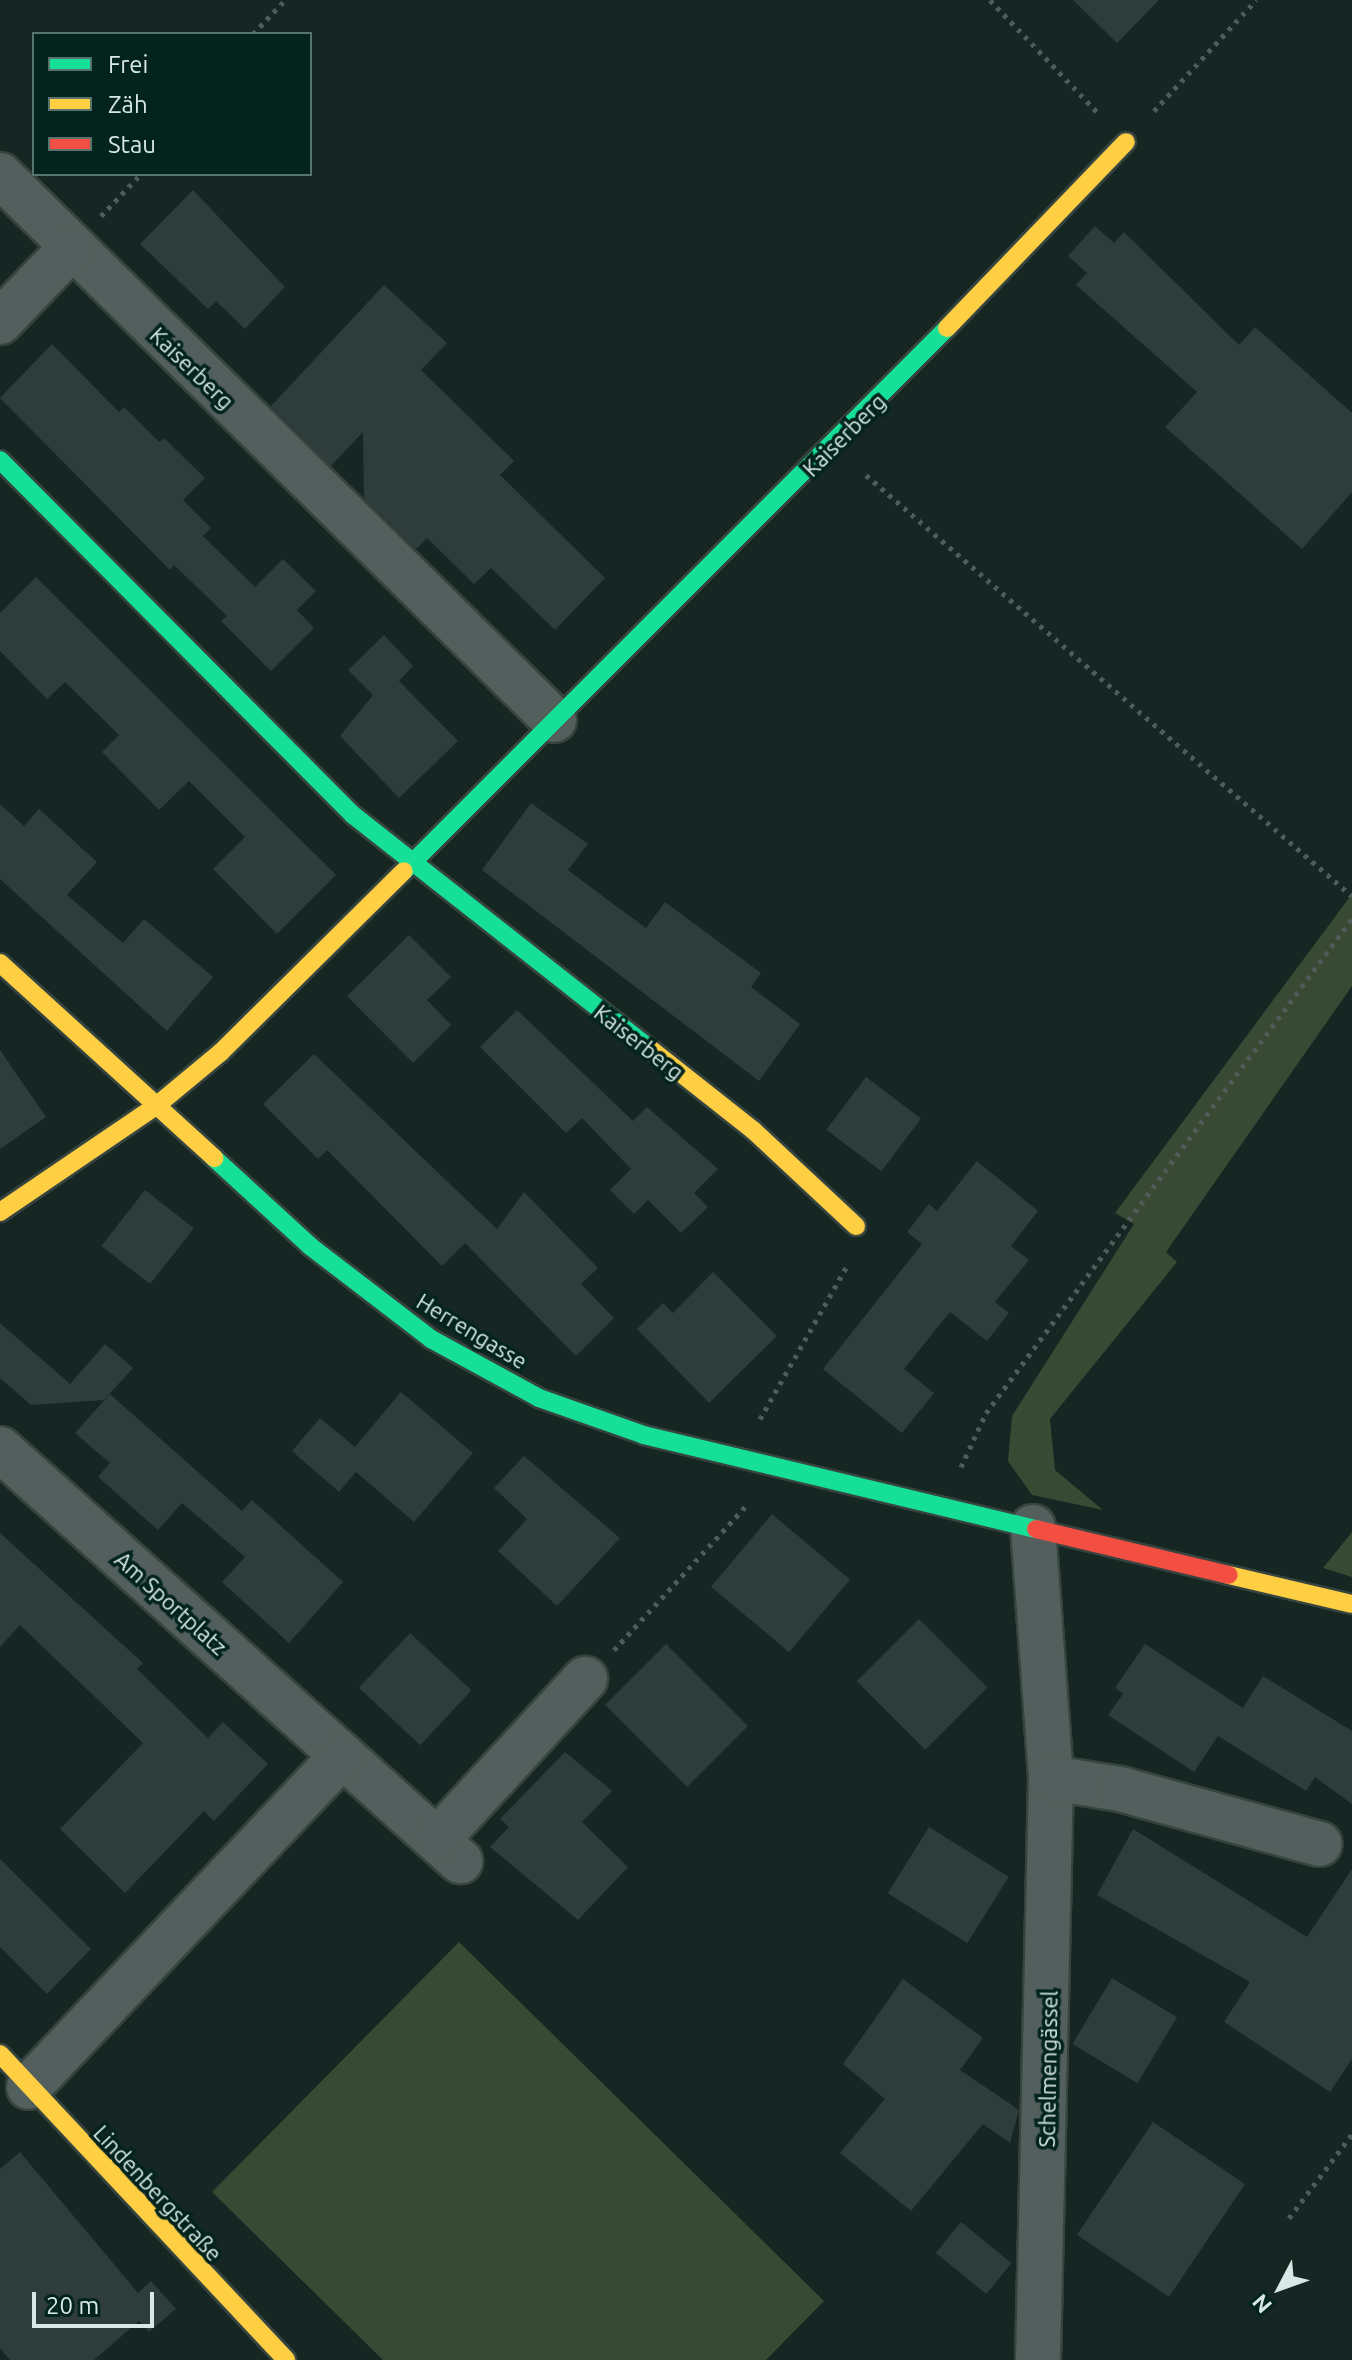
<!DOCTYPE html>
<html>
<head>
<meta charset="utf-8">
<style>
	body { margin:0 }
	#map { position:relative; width:1352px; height:2360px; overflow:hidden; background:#152623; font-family:Ubuntu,sans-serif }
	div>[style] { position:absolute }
	.green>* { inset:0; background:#384a33 }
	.building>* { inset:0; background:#2e3c3b; transform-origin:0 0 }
	.path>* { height:5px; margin-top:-2.5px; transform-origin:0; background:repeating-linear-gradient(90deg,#515c5a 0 4px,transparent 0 10px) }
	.roads { filter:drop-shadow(2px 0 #36433f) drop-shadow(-2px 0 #36433f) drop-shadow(0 2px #36433f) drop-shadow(0 -2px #36433f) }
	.street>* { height:44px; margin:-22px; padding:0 22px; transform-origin:22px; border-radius:22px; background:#525f5c }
	.fast>* { height:18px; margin:-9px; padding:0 9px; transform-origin:9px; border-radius:9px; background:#16e098 }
	.slow>* { height:18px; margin:-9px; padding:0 9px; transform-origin:9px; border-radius:9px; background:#ffcf43 }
	.jam>* { height:18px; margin:-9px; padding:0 9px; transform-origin:9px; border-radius:9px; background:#f24e42 }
	span { translate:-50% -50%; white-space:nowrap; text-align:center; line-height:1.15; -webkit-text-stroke:7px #03231d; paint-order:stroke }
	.street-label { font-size:22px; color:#d8e9e5 }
	.legend { position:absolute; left:32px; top:32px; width:280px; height:144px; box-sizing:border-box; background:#03231d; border:2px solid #58726d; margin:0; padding:10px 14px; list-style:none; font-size:24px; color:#d8e9e5 }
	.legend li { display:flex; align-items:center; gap:16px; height:40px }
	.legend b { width:40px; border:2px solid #58726d }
	.north { position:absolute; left:1240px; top:2248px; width:80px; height:80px; -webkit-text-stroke:6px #03231d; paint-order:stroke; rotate:229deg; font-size:22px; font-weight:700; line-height:32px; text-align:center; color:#d8e9e5 }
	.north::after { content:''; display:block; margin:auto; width:28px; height:36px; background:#d8e9e5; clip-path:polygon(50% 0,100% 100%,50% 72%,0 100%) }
	.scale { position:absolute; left:32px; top:2292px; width:122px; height:36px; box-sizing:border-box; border:4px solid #d8e9e5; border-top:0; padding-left:10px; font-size:24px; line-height:28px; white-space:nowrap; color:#d8e9e5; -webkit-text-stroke:6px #03231d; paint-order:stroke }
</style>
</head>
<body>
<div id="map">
	<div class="green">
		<i style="clip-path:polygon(1352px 894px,1352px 986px,1166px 1252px,1177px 1262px,1050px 1419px,1055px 1470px,1103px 1510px,1032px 1495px,1008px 1461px,1012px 1416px,1134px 1224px,1115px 1213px)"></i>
		<i style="clip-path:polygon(1352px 1532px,1352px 1577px,1323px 1568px)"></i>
		<i style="clip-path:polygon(459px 1942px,824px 2301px,766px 2360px,383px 2360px,212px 2192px)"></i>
	</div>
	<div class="building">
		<i style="clip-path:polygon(1073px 0,1159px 0,1117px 43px)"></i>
		<i style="clip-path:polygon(193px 190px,285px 287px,245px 329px,216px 301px,208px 309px,140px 244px)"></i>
		<i style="clip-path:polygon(1095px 226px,1114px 243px,1124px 232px,1239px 345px,1255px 327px,1352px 413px,1352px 492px,1302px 549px,1165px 427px,1197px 392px,1076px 285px,1087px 273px,1068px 256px)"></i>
		<i style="clip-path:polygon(384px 285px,447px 343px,421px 370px,514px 461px,500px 475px,605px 578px,555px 630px,491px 568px,474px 584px,427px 538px,416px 549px,364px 498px,363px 432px,331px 466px,271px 406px)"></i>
		<i style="clip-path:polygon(52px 344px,119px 412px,124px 407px,159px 442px,164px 438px,205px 478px,183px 500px,211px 528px,203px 536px,255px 587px,283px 559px,316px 591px,297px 610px,314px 628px,271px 671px,221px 621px,227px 616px,174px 565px,170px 570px,0 398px)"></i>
		<i style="clip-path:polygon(36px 577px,336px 875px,277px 934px,213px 869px,245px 837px,189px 781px,159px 810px,102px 752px,119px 735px,65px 682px,47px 699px,0 651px,0 613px)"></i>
		<i style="clip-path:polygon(384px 635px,413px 666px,399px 681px,458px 741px,399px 798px,340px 736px,373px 695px,348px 670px)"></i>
		<i style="clip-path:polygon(531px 803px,588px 844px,568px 870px,616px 906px,646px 928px,665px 902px,761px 973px,751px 987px,800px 1024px,759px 1081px,482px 870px)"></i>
		<i style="clip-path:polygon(0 804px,24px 826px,39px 809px,97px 862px,67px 895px,123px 943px,144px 919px,213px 977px,167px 1031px,0 879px)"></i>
		<i style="clip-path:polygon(409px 935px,451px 977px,427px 1000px,451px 1025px,413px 1063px,347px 996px)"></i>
		<i style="clip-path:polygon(517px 1010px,633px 1121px,647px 1107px,718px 1169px,694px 1193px,708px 1207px,681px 1233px,648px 1200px,634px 1214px,610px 1190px,631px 1169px,582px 1118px,566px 1133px,480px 1047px)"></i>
		<i style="clip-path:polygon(0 1050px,46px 1117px,0 1149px)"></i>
		<i style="clip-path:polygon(314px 1054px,497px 1229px,524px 1192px,598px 1268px,581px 1284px,614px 1318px,576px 1356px,465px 1243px,442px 1266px,327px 1150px,318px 1159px,263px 1104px)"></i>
		<i style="left:866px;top:1077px;width:69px;height:66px;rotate:37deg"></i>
		<i style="clip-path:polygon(977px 1161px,1038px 1211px,1011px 1246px,1029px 1260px,995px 1302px,1009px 1313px,987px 1341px,950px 1312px,904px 1369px,934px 1393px,902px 1433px,823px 1369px,922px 1244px,907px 1232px,929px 1204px,937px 1211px)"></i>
		<i style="left:145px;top:1190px;width:62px;height:71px;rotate:38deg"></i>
		<i style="clip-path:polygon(713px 1272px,777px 1336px,709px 1403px,637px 1329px,663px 1303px,673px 1313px)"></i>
		<i style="clip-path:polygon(0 1323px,70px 1384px,105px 1344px,133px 1368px,104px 1400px,31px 1405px,0 1378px)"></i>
		<i style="clip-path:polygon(401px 1392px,473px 1453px,414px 1522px,356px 1472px,339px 1492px,292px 1451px,320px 1418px,355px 1447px)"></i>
		<i style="clip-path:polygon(110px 1394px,242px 1511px,252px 1500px,343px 1582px,289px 1643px,222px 1582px,245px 1557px,182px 1503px,158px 1530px,98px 1477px,110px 1463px,75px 1433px)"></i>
		<i style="clip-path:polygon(524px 1456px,620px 1538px,557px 1606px,498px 1551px,527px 1519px,494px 1488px)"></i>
		<i style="left:772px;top:1514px;width:102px;height:95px;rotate:40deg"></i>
		<i style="clip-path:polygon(0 1533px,143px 1663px,137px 1669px,208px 1738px,223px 1722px,268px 1764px,214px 1821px,204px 1811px,125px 1893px,60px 1829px,143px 1743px,20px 1625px,0 1647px)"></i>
		<i style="left:919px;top:1619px;width:97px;height:88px;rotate:45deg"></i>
		<i style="left:410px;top:1633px;width:84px;height:75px;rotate:43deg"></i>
		<i style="left:666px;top:1644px;width:116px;height:86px;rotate:45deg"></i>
		<i style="clip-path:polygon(1145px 1644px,1243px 1708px,1263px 1676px,1352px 1731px,1352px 1804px,1315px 1777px,1306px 1791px,1218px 1736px,1194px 1772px,1108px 1715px,1123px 1694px,1115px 1688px)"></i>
		<i style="clip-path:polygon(565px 1752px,612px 1791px,582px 1822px,628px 1867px,578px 1920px,490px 1847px,509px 1827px,500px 1819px)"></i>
		<i style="left:929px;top:1827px;width:94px;height:78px;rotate:32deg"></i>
		<i style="clip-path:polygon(1133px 1829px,1307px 1937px,1352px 1869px,1352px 2059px,1330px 2092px,1224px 2022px,1250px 1982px,1097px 1895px)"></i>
		<i style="clip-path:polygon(0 1859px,91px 1949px,47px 1994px,0 1947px)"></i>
		<i style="left:1112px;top:1978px;width:76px;height:77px;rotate:31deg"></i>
		<i style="clip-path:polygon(903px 1979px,983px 2038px,960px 2070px,1019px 2110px,1010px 2143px,983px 2124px,911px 2211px,840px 2153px,885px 2099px,843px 2064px)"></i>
		<i style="left:1153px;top:2122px;width:111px;height:136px;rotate:34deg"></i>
		<i style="clip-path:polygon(20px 2152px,138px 2293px,151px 2281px,176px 2309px,149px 2332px,139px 2321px,94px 2360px,10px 2360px,0 2348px,0 2169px)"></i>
		<i style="left:961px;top:2222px;width:65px;height:40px;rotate:39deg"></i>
	</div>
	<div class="path">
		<i style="left:990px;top:0;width:156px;rotate:46.3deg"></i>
		<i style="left:253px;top:34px;width:47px;rotate:-46.7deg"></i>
		<i style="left:1154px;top:111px;width:151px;rotate:-47.4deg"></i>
		<i style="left:101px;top:216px;width:58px;rotate:-46.4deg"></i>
		<i style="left:866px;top:475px;width:643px;rotate:40.9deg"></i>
		<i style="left:760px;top:1419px;width:178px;rotate:-60.4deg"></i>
		<i style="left:961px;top:1467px;width:60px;rotate:-65.2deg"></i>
		<i style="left:986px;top:1413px;width:615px;rotate:-53.47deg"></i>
		<i style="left:614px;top:1650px;width:198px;rotate:-47.5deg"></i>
		<i style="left:1289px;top:2218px;width:105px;rotate:-53.1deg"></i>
	</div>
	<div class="roads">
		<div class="street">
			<i style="left:0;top:175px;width:777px;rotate:44.53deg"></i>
			<i style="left:0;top:322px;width:101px;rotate:-46.2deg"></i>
			<i style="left:0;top:1449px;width:618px;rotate:41.85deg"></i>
			<i style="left:1033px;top:1527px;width:252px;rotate:85.9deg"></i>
			<i style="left:1051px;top:1778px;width:582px;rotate:91.28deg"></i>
			<i style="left:1051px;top:1778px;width:70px;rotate:9.1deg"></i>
			<i style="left:1120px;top:1789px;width:207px;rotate:15.4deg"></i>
			<i style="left:437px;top:1840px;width:219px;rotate:-47.4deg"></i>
			<i style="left:29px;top:2087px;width:456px;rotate:-46.6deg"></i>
		</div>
		<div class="fast">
			<i style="left:0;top:460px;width:501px;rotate:45.16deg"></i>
			<i style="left:353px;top:815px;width:377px;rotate:38.2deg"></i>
			<i style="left:404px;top:871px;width:768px;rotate:-45deg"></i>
			<i style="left:214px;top:1158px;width:130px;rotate:42.5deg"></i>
			<i style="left:310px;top:1246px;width:153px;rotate:37.5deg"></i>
			<i style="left:431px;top:1339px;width:123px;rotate:28.6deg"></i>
			<i style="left:539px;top:1398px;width:111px;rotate:19.4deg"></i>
			<i style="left:644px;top:1435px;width:403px;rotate:13.5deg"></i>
		</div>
		<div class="slow">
			<i style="left:947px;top:328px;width:258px;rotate:-46.1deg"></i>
			<i style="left:0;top:963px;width:290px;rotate:42.3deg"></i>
			<i style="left:649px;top:1048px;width:132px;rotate:38.3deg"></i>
			<i style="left:753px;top:1130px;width:141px;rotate:43deg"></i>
			<i style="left:0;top:1212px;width:189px;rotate:-34.2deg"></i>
			<i style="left:156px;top:1106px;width:85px;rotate:-39.7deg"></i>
			<i style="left:221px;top:1052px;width:257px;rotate:-44.7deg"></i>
			<i style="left:1229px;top:1575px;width:126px;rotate:13.3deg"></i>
			<i style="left:0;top:2054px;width:419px;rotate:46.9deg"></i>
		</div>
		<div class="jam">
			<i style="left:1036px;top:1529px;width:198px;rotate:13.4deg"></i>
		</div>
	</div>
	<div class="street-label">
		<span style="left:192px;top:368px;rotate:44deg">Kaiserberg</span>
		<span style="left:844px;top:435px;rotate:-45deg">Kaiserberg</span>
		<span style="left:639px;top:1042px;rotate:38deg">Kaiserberg</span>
		<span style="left:472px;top:1331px;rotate:31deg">Herrengasse</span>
		<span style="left:171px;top:1603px;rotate:42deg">Am Sportplatz</span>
		<span style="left:1048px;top:2069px;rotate:-89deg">Schelmengässel</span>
		<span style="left:158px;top:2193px;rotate:47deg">Lindenbergstraße</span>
	</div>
	<ul class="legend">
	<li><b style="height:10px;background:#16e098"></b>Frei</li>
	<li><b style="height:10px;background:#ffcf43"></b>Zäh</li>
	<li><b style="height:10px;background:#f24e42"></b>Stau</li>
	</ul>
	<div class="north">N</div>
	<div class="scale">20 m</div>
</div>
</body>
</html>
